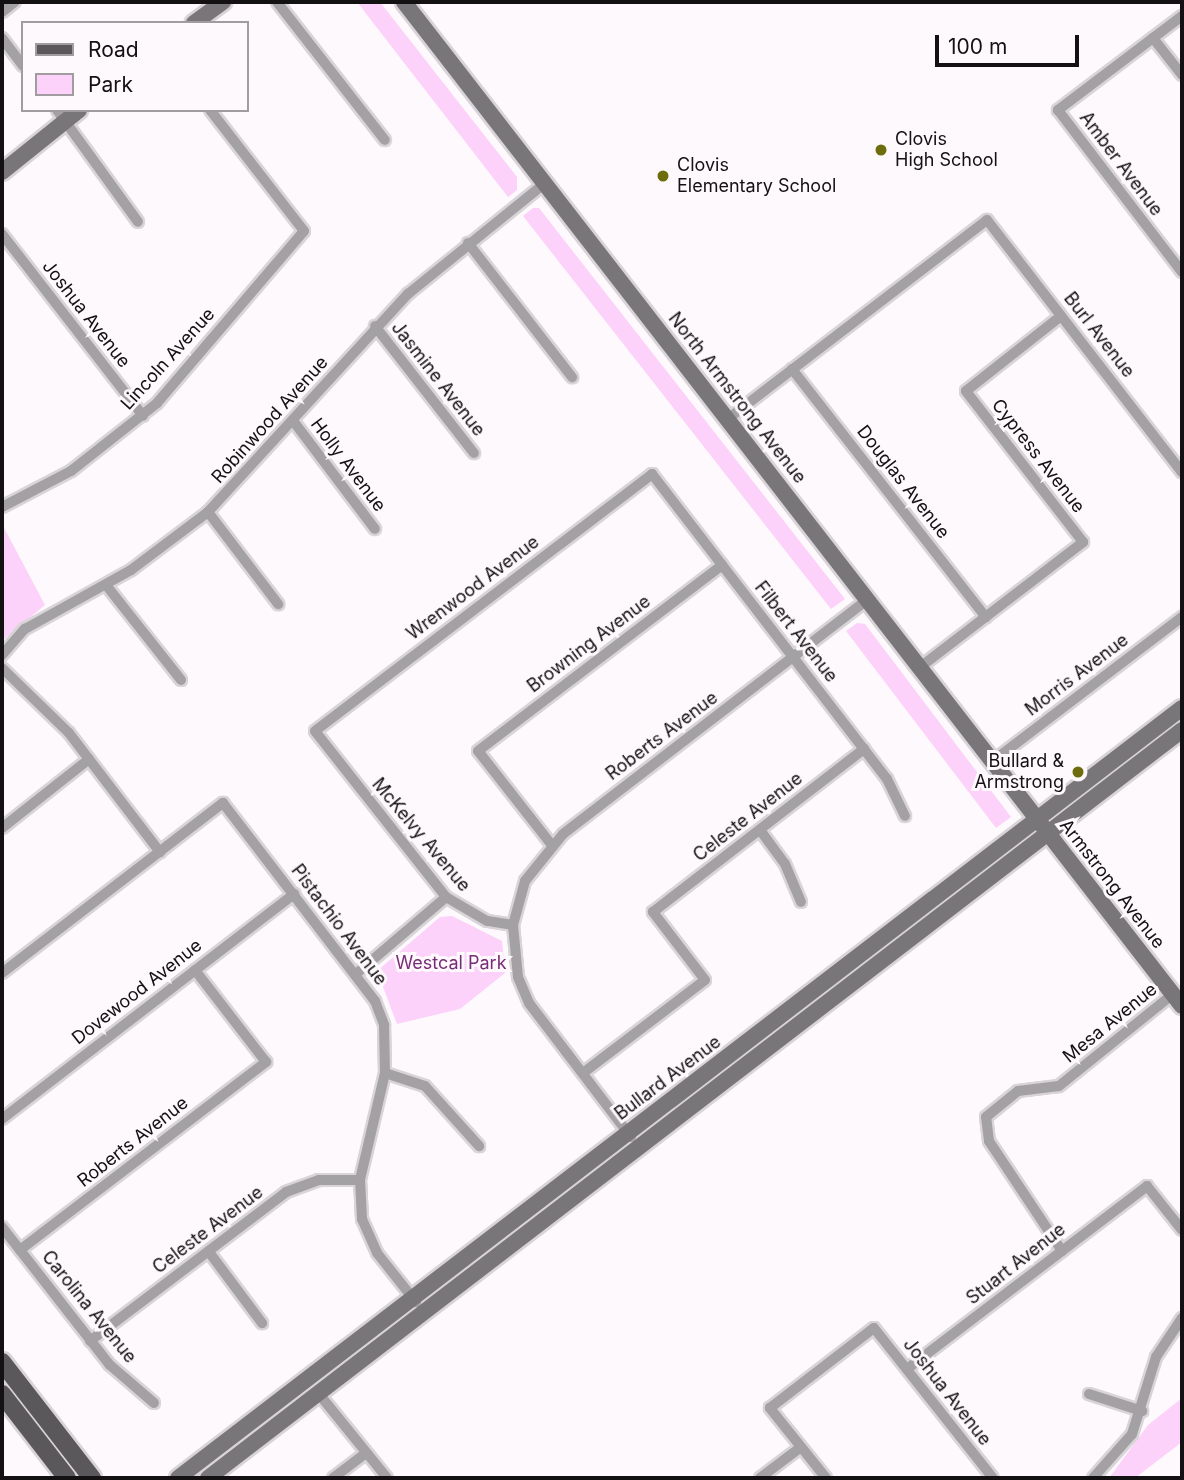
<!DOCTYPE html>
<html>
<head>
<meta charset="utf-8">
<style>
	body { margin:0 }
	#map { position:relative; width:1184px; height:1480px; overflow:hidden; background:#fef9fd; font-family:Inter,sans-serif }
	div>[style] { position:absolute }
	.green>* { inset:0; background:#fcd2fa }
	.roads { filter:drop-shadow(2px 0 #d8d4d7) drop-shadow(-2px 0 #d8d4d7) drop-shadow(0 2px #d8d4d7) drop-shadow(0 -2px #d8d4d7) }
	.street>* { height:10px; margin:-5px; padding:0 5px; transform-origin:5px; border-radius:5px; background:#a3a1a3 }
	.secondary>* { height:16px; margin:-8px; padding:0 8px; transform-origin:8px; border-radius:8px; background:#797679 }
	.primary>* { height:18px; margin:-9px; padding:0 9px; transform-origin:9px; border-radius:9px; background:#5b585b }
	.dots>* { width:19px; height:19px; translate:-50% -50%; box-sizing:border-box; border:4px solid #fef9fd; border-radius:50% }
	span { translate:-50% -50%; white-space:nowrap; text-align:center; line-height:1.15; -webkit-text-stroke:6px #fef9fd; paint-order:stroke }
	.poi-label { font-size:18px; color:#131112 }
	.left { translate:0 -50%; text-align:left }
	.right { translate:-100% -50%; text-align:right }
	.street-label { font-size:18px; color:#131112 }
	.park-label { font-size:18px; color:#782b77 }
	.frame { position:absolute; inset:0; border:4px solid #131112; pointer-events:none }
	.legend { position:absolute; left:21px; top:21px; width:228px; height:91px; box-sizing:border-box; background:#fef9fd; border:2px solid #a09c9f; margin:0; padding:9px 12px; list-style:none; font-size:21px; color:#131112 }
	.legend li { display:flex; align-items:center; gap:14px; height:35px }
	.legend b { width:35px; border:2px solid #a09c9f }
	.scale { position:absolute; left:935px; top:35px; width:144px; height:32px; box-sizing:border-box; border:4px solid #131112; border-top:0; padding-left:9px; font-size:21px; line-height:24px; white-space:nowrap; color:#131112; -webkit-text-stroke:5px #fef9fd; paint-order:stroke }
</style>
</head>
<body>
<div id="map">
	<div class="green">
		<i style="clip-path:polygon(357px 2px,380px 2px,517px 177px,517px 190px,508px 197px)"></i>
		<i style="clip-path:polygon(533px 208px,539px 208px,845px 599px,831px 609px,523px 216px)"></i>
		<i style="clip-path:polygon(2px 524px,45px 605px,2px 641px)"></i>
		<i style="clip-path:polygon(857px 623px,865px 624px,1011px 817px,996px 828px,846px 631px)"></i>
		<i style="clip-path:polygon(452px 916px,502px 941px,505px 973px,460px 1009px,397px 1024px,377px 971px,440px 917px)"></i>
		<i style="clip-path:polygon(1182px 1398px,1182px 1442px,1135px 1478px,1109px 1478px,1148px 1425px)"></i>
	</div>
	<div class="roads">
		<div class="street">
			<i style="left:277px;top:2px;width:175px;rotate:52deg"></i>
			<i style="left:2px;top:12px;width:16px;rotate:-38deg"></i>
			<i style="left:1182px;top:16px;width:156px;rotate:142.8deg"></i>
			<i style="left:1058px;top:110px;width:204px;rotate:52.6deg"></i>
			<i style="left:2px;top:38px;width:35px;rotate:53deg"></i>
			<i style="left:1153px;top:38px;width:47px;rotate:51.9deg"></i>
			<i style="left:57px;top:110px;width:138px;rotate:54.1deg"></i>
			<i style="left:2px;top:234px;width:230px;rotate:52.2deg"></i>
			<i style="left:468px;top:243px;width:170px;rotate:52.2deg"></i>
			<i style="left:375px;top:326px;width:161px;rotate:52.1deg"></i>
			<i style="left:792px;top:369px;width:315px;rotate:52deg"></i>
			<i style="left:729px;top:418px;width:325px;rotate:-37.5deg"></i>
			<i style="left:987px;top:220px;width:319px;rotate:52.3deg"></i>
			<i style="left:294px;top:422px;width:134px;rotate:52.9deg"></i>
			<i style="left:2px;top:507px;width:78px;rotate:-27.6deg"></i>
			<i style="left:71px;top:471px;width:110px;rotate:-38.3deg"></i>
			<i style="left:157px;top:403px;width:226px;rotate:-49.5deg"></i>
			<i style="left:304px;top:231px;width:153px;rotate:-127.8deg"></i>
			<i style="left:208px;top:512px;width:116px;rotate:52.7deg"></i>
			<i style="left:106px;top:585px;width:121px;rotate:51.7deg"></i>
			<i style="left:2px;top:655px;width:35px;rotate:-49deg"></i>
			<i style="left:25px;top:629px;width:121px;rotate:-29.1deg"></i>
			<i style="left:131px;top:570px;width:96px;rotate:-37deg"></i>
			<i style="left:208px;top:512px;width:296px;rotate:-47.5deg"></i>
			<i style="left:408px;top:294px;width:176px;rotate:-39deg"></i>
			<i style="left:2px;top:668px;width:93px;rotate:44.1deg"></i>
			<i style="left:69px;top:733px;width:150px;rotate:52.6deg"></i>
			<i style="left:919px;top:668px;width:207px;rotate:-37.5deg"></i>
			<i style="left:1083px;top:542px;width:191px;rotate:-127.8deg"></i>
			<i style="left:966px;top:391px;width:121px;rotate:-38.3deg"></i>
			<i style="left:993px;top:761px;width:238px;rotate:-37.3deg"></i>
			<i style="left:2px;top:828px;width:111px;rotate:-38.4deg"></i>
			<i style="left:760px;top:830px;width:42px;rotate:53.7deg"></i>
			<i style="left:785px;top:864px;width:41px;rotate:67.2deg"></i>
			<i style="left:551px;top:844px;width:118px;rotate:-128.1deg"></i>
			<i style="left:478px;top:751px;width:307px;rotate:-37.3deg"></i>
			<i style="left:513px;top:925px;width:26px;rotate:-171deg"></i>
			<i style="left:487px;top:921px;width:48px;rotate:-149.7deg"></i>
			<i style="left:446px;top:897px;width:211px;rotate:-128.3deg"></i>
			<i style="left:315px;top:731px;width:424px;rotate:-37.3deg"></i>
			<i style="left:652px;top:474px;width:385px;rotate:52.4deg"></i>
			<i style="left:887px;top:779px;width:41px;rotate:64.1deg"></i>
			<i style="left:2px;top:973px;width:279px;rotate:-37.6deg"></i>
			<i style="left:223px;top:803px;width:250px;rotate:52.5deg"></i>
			<i style="left:375px;top:1001px;width:26px;rotate:69deg"></i>
			<i style="left:384px;top:1025px;width:48px;rotate:88.8deg"></i>
			<i style="left:385px;top:1073px;width:110px;rotate:103.2deg"></i>
			<i style="left:360px;top:1180px;width:39px;rotate:87deg"></i>
			<i style="left:362px;top:1219px;width:37px;rotate:66deg"></i>
			<i style="left:377px;top:1253px;width:63px;rotate:51.5deg"></i>
			<i style="left:356px;top:974px;width:118px;rotate:-40.5deg"></i>
			<i style="left:385px;top:1073px;width:42px;rotate:18deg"></i>
			<i style="left:425px;top:1086px;width:81px;rotate:48deg"></i>
			<i style="left:583px;top:1073px;width:153px;rotate:-37.3deg"></i>
			<i style="left:705px;top:980px;width:86px;rotate:-127.4deg"></i>
			<i style="left:653px;top:912px;width:267px;rotate:-37.7deg"></i>
			<i style="left:2px;top:1119px;width:369px;rotate:-37.6deg"></i>
			<i style="left:631px;top:1137px;width:168px;rotate:-127.3deg"></i>
			<i style="left:529px;top:1003px;width:28px;rotate:-113deg"></i>
			<i style="left:518px;top:977px;width:52px;rotate:-95.5deg"></i>
			<i style="left:513px;top:925px;width:46px;rotate:-74.7deg"></i>
			<i style="left:525px;top:881px;width:60px;rotate:-51deg"></i>
			<i style="left:563px;top:834px;width:384px;rotate:-37.6deg"></i>
			<i style="left:2px;top:1227px;width:175px;rotate:52deg"></i>
			<i style="left:110px;top:1365px;width:58px;rotate:40.8deg"></i>
			<i style="left:20px;top:1250px;width:310px;rotate:-37.4deg"></i>
			<i style="left:266px;top:1062px;width:116px;rotate:-127.7deg"></i>
			<i style="left:1062px;top:1251px;width:132px;rotate:-123.6deg"></i>
			<i style="left:989px;top:1141px;width:24px;rotate:-97deg"></i>
			<i style="left:986px;top:1117px;width:41px;rotate:-39.1deg"></i>
			<i style="left:1018px;top:1091px;width:41px;rotate:-7deg"></i>
			<i style="left:1059px;top:1086px;width:146px;rotate:-38.9deg"></i>
			<i style="left:209px;top:1252px;width:89px;rotate:53.3deg"></i>
			<i style="left:90px;top:1341px;width:246px;rotate:-37.2deg"></i>
			<i style="left:286px;top:1192px;width:35px;rotate:-20deg"></i>
			<i style="left:319px;top:1180px;width:41px"></i>
			<i style="left:907px;top:1369px;width:302px;rotate:-37.3deg"></i>
			<i style="left:1147px;top:1186px;width:56px;rotate:51.5deg"></i>
			<i style="left:319px;top:1394px;width:108px;rotate:51deg"></i>
			<i style="left:1089px;top:1394px;width:56px;rotate:17.8deg"></i>
			<i style="left:333px;top:1478px;width:41px;rotate:-37.1deg"></i>
			<i style="left:760px;top:1478px;width:51px;rotate:-37.1deg"></i>
			<i style="left:826px;top:1478px;width:90px;rotate:-128.7deg"></i>
			<i style="left:770px;top:1408px;width:131px;rotate:-37.6deg"></i>
			<i style="left:874px;top:1328px;width:191px;rotate:51.6deg"></i>
			<i style="left:1093px;top:1478px;width:59px;rotate:-48.4deg"></i>
			<i style="left:1132px;top:1434px;width:81px;rotate:-72.7deg"></i>
			<i style="left:1156px;top:1357px;width:47px;rotate:-56.3deg"></i>
		</div>
		<div class="secondary">
			<i style="left:404px;top:2px;width:1270px;rotate:52.23deg"></i>
			<i style="left:194px;top:23px;width:36px;rotate:-36deg"></i>
			<i style="left:2px;top:172px;width:99px;rotate:-38.8deg"></i>
			<i style="left:178px;top:1478px;width:1265px;rotate:-37.49deg"></i>
			<i style="left:208px;top:1478px;width:1228px;rotate:-37.52deg"></i>
		</div>
		<div class="primary">
			<i style="left:2px;top:1362px;width:147px;rotate:52.2deg"></i>
			<i style="left:2px;top:1394px;width:106px;rotate:52.3deg"></i>
		</div>
	</div>
	<div class="dots">
		<i style="left:881px;top:150px;background:#6e6d0d"></i>
		<i style="left:663px;top:176px;background:#6e6d0d"></i>
		<i style="left:1078px;top:772px;background:#6e6d0d"></i>
	</div>
	<div class="poi-label">
		<span class="left" style="left:895px;top:150px">Clovis<br>High School</span>
		<span class="left" style="left:677px;top:176px">Clovis<br>Elementary School</span>
		<span class="right" style="left:1064px;top:772px">Bullard &amp;<br>Armstrong</span>
	</div>
	<div class="street-label">
		<span style="left:1121px;top:164px;rotate:53deg">Amber Avenue</span>
		<span style="left:86px;top:314px;rotate:52deg">Joshua Avenue</span>
		<span style="left:1099px;top:335px;rotate:52deg">Burl Avenue</span>
		<span style="left:168px;top:359px;rotate:-48deg">Lincoln Avenue</span>
		<span style="left:438px;top:379px;rotate:52deg">Jasmine Avenue</span>
		<span style="left:737px;top:398px;rotate:52deg">North Armstrong Avenue</span>
		<span style="left:270px;top:420px;rotate:-48deg">Robinwood Avenue</span>
		<span style="left:1038px;top:456px;rotate:52deg">Cypress Avenue</span>
		<span style="left:348px;top:465px;rotate:53deg">Holly Avenue</span>
		<span style="left:903px;top:482px;rotate:52deg">Douglas Avenue</span>
		<span style="left:473px;top:588px;rotate:-37deg">Wrenwood Avenue</span>
		<span style="left:796px;top:632px;rotate:52deg">Filbert Avenue</span>
		<span style="left:589px;top:644px;rotate:-37deg">Browning Avenue</span>
		<span style="left:1077px;top:675px;rotate:-37deg">Morris Avenue</span>
		<span style="left:662px;top:736px;rotate:-37deg">Roberts Avenue</span>
		<span style="left:748px;top:817px;rotate:-38deg">Celeste Avenue</span>
		<span style="left:421px;top:835px;rotate:50deg">McKelvy Avenue</span>
		<span style="left:1112px;top:884px;rotate:52deg">Armstrong Avenue</span>
		<span style="left:339px;top:925px;rotate:53deg">Pistachio Avenue</span>
		<span style="left:137px;top:992px;rotate:-38deg">Dovewood Avenue</span>
		<span style="left:1110px;top:1023px;rotate:-39deg">Mesa Avenue</span>
		<span style="left:668px;top:1078px;rotate:-37deg">Bullard Avenue</span>
		<span style="left:133px;top:1142px;rotate:-38deg">Roberts Avenue</span>
		<span style="left:208px;top:1230px;rotate:-37deg">Celeste Avenue</span>
		<span style="left:1016px;top:1264px;rotate:-38deg">Stuart Avenue</span>
		<span style="left:89px;top:1307px;rotate:51deg">Carolina Avenue</span>
		<span style="left:947px;top:1392px;rotate:52deg">Joshua Avenue</span>
	</div>
	<div class="park-label">
		<span style="left:451px;top:963px">Westcal Park</span>
	</div>
	<div class="frame"></div>
	<ul class="legend">
	<li><b style="height:9px;background:#5b585b"></b>Road</li>
	<li><b style="height:19px;background:#fcd2fa"></b>Park</li>
	</ul>
	<div class="scale">100 m</div>
</div>
</body>
</html>
